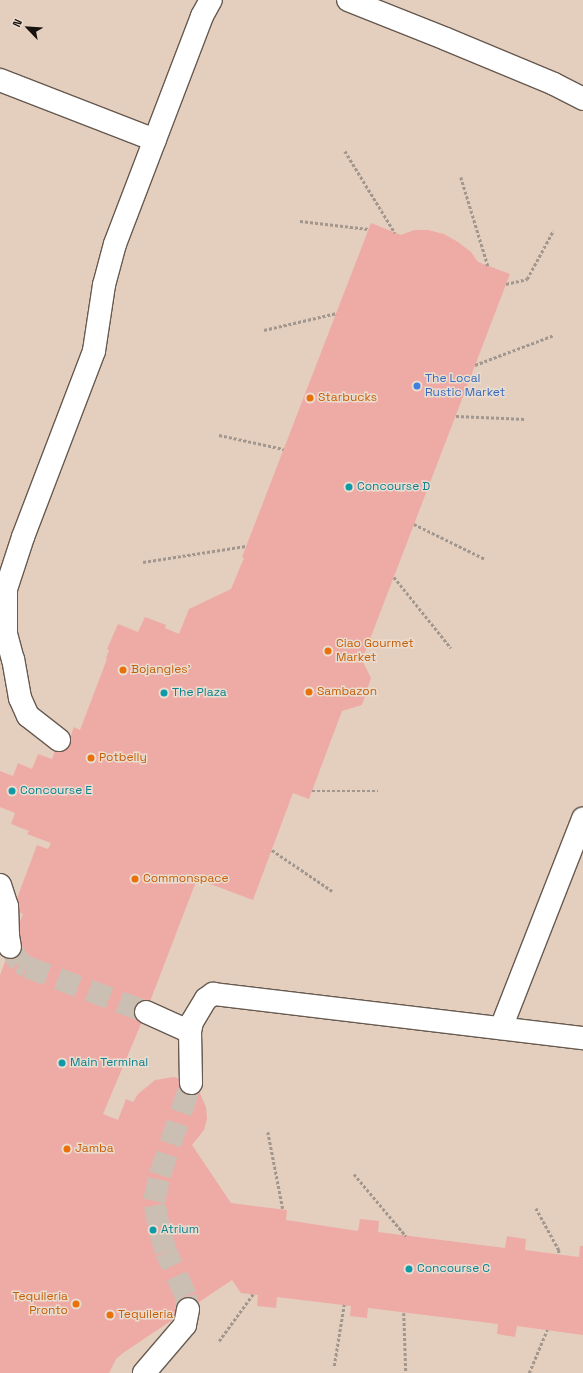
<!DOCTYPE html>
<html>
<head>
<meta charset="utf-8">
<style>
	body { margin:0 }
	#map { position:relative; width:583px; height:1373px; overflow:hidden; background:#ebdcd0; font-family:"Space Grotesk",sans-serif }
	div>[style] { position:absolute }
	.built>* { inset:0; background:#e4cfbf; transform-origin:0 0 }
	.building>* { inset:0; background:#eeaba5 }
	.minor-tunnel>* { height:22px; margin-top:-11px; transform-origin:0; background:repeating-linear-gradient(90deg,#cbbeb3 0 22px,transparent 0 33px) }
	.path>* { height:2.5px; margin-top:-1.25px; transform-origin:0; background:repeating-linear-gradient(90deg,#a2978e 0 3px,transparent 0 5px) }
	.roads { filter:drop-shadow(1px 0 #675a50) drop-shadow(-1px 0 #675a50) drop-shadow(0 1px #675a50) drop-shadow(0 -1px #675a50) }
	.minor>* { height:22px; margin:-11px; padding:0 11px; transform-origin:11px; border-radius:11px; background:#fff }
	.dots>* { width:11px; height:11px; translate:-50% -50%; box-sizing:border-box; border:2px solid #ebdcd0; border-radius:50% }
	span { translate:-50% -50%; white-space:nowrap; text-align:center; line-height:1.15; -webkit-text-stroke:3px #ebdcd0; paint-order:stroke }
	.shop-label { font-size:12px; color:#366cbe }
	.left { translate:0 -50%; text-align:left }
	.food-label { font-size:12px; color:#c56008 }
	.right { translate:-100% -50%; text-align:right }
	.culture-label { font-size:12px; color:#0d838f }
	.north { position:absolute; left:8px; top:8px; width:40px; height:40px; -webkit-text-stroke:3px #ebdcd0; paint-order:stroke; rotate:295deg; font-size:11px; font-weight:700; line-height:16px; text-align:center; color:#17120e }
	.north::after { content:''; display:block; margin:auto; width:14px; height:18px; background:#17120e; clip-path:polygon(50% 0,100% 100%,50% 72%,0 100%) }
</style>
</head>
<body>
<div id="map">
	<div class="built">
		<i style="left:0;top:0;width:583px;height:1373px"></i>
	</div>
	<div class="building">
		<i style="clip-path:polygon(371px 223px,401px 235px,414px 230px,428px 230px,444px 234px,458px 242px,471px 252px,478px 262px,510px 274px,362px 660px,371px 678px,362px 705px,342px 711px,309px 799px,293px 793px,253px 900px,197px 879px,146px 1012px,103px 1114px,118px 1120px,126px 1099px,133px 1102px,138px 1094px,155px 1080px,174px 1077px,184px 1080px,198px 1089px,206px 1107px,207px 1119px,204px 1130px,192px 1145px,231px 1203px,287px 1210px,286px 1220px,358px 1231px,360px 1219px,379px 1221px,378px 1232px,505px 1248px,507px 1236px,526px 1239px,525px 1250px,579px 1257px,580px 1246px,583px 1246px,583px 1335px,517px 1326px,515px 1337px,497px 1334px,498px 1324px,368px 1308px,367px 1318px,350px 1316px,351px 1306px,277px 1297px,276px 1308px,257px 1306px,258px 1295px,241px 1293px,232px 1280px,123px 1353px,116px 1359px,109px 1373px,0 1373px,0 975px,23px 914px,13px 909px,37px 845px,48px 849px,51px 843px,27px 834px,29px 831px,11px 824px,15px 813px,0 807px,0 771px,13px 776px,18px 763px,32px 769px,38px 754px,52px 759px,59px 740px,68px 743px,74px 727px,80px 730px,107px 659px,106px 658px,109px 650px,107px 649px,118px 624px,138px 632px,145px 617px,166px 625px,165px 628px,179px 634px,189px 609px,231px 589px,244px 558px,242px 557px)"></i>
	</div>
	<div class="minor-tunnel">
		<i style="left:10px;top:947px;width:19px;rotate:58deg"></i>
		<i style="left:20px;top:963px;width:8px;rotate:30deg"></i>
		<i style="left:27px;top:967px;width:127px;rotate:20.7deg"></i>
		<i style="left:188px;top:1309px;width:13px;rotate:-99deg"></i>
		<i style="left:186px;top:1296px;width:48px;rotate:-114.4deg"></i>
		<i style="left:166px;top:1252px;width:26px;rotate:-106deg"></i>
		<i style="left:159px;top:1227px;width:26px;rotate:-101deg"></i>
		<i style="left:154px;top:1201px;width:27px;rotate:-77deg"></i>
		<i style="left:160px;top:1175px;width:97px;rotate:-71.4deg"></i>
	</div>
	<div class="path">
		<i style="left:345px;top:151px;width:96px;rotate:58.6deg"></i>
		<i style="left:461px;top:177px;width:93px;rotate:73.1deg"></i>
		<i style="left:300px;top:221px;width:69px;rotate:6.6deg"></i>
		<i style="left:506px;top:284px;width:22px;rotate:-13deg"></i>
		<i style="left:527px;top:279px;width:55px;rotate:-61.6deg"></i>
		<i style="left:264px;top:330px;width:75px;rotate:-13.1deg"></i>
		<i style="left:475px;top:365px;width:85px;rotate:-20.8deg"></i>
		<i style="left:456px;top:416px;width:69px;rotate:2.5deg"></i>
		<i style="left:219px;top:435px;width:66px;rotate:12.2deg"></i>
		<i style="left:414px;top:524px;width:79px;rotate:26.2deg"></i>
		<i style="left:143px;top:562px;width:104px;rotate:-8.8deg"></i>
		<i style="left:394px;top:577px;width:91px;rotate:51.2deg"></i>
		<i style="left:312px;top:791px;width:66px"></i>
		<i style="left:272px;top:850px;width:73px;rotate:34.3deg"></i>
		<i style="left:268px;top:1132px;width:78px;rotate:79deg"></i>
		<i style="left:354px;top:1174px;width:81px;rotate:50deg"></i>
		<i style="left:536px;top:1208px;width:48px;rotate:61.3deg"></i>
		<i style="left:559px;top:1250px;width:4px;rotate:90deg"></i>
		<i style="left:404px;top:1313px;width:60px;rotate:88.1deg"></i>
		<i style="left:219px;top:1341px;width:58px;rotate:-54.1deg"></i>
		<i style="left:334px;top:1366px;width:62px;rotate:-80.7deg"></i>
		<i style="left:529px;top:1373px;width:47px;rotate:-67.3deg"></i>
	</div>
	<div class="roads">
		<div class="minor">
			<i style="left:348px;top:0;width:105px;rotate:21.7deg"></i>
			<i style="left:446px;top:39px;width:117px;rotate:22.6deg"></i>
			<i style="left:554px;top:84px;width:33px;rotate:27deg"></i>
			<i style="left:0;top:80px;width:166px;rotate:21.2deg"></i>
			<i style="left:59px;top:740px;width:39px;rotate:-142deg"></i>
			<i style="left:28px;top:716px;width:20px;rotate:-114deg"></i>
			<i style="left:20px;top:698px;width:39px;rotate:-100deg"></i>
			<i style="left:13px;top:660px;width:27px;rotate:-105deg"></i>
			<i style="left:6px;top:634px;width:45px;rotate:-90deg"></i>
			<i style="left:6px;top:589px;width:55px;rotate:-71.9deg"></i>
			<i style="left:23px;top:537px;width:199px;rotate:-69.1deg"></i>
			<i style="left:94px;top:351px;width:67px;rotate:-81.4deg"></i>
			<i style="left:104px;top:285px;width:42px;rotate:-75deg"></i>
			<i style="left:115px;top:244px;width:244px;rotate:-69.1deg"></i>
			<i style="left:202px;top:16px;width:18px;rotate:-61deg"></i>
			<i style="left:0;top:885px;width:22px;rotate:72deg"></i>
			<i style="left:7px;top:906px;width:30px;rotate:88deg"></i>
			<i style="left:8px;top:936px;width:11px;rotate:80deg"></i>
			<i style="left:146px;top:1012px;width:48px;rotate:24.4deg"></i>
			<i style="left:501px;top:1028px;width:225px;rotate:-68.6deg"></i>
			<i style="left:191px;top:1083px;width:51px;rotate:-91.1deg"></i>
			<i style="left:190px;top:1032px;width:10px;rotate:-79deg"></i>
			<i style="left:192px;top:1022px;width:27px;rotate:-59deg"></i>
			<i style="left:206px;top:999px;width:9px;rotate:-36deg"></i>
			<i style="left:213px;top:994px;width:373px;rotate:6.8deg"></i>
			<i style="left:144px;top:1373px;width:63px;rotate:-49.5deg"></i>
			<i style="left:185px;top:1325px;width:16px;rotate:-79deg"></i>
		</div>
	</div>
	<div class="dots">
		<i style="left:417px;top:386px;background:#3f7fe0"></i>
		<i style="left:310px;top:398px;background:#e8710a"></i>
		<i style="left:349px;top:487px;background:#0f9aa8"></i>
		<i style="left:328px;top:651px;background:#e8710a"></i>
		<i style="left:123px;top:670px;background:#e8710a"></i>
		<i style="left:309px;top:692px;background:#e8710a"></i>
		<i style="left:164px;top:693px;background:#0f9aa8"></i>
		<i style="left:91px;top:758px;background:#e8710a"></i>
		<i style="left:12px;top:791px;background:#0f9aa8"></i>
		<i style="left:135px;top:879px;background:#e8710a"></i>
		<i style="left:62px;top:1063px;background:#0f9aa8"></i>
		<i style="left:67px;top:1149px;background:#e8710a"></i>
		<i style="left:153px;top:1230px;background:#0f9aa8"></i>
		<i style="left:409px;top:1269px;background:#0f9aa8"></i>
		<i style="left:76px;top:1304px;background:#e8710a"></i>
		<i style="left:110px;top:1315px;background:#e8710a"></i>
	</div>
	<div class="shop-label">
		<span class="left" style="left:425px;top:386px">The Local<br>Rustic Market</span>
	</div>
	<div class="food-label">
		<span class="left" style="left:318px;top:398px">Starbucks</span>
		<span class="left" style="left:336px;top:651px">Ciao Gourmet<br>Market</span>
		<span class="left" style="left:131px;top:670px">Bojangles'</span>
		<span class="left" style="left:317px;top:692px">Sambazon</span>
		<span class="left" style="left:99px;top:758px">Potbelly</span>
		<span class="left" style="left:143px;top:879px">Commonspace</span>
		<span class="left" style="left:75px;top:1149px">Jamba</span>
		<span class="right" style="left:68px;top:1304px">Tequileria<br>Pronto</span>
		<span class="left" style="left:118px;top:1315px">Tequileria</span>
	</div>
	<div class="culture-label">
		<span class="left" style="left:357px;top:487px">Concourse D</span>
		<span class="left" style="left:172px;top:693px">The Plaza</span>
		<span class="left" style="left:20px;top:791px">Concourse E</span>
		<span class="left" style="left:70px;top:1063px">Main Terminal</span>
		<span class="left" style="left:161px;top:1230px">Atrium</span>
		<span class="left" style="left:417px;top:1269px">Concourse C</span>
	</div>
	<div class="north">N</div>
</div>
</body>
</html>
